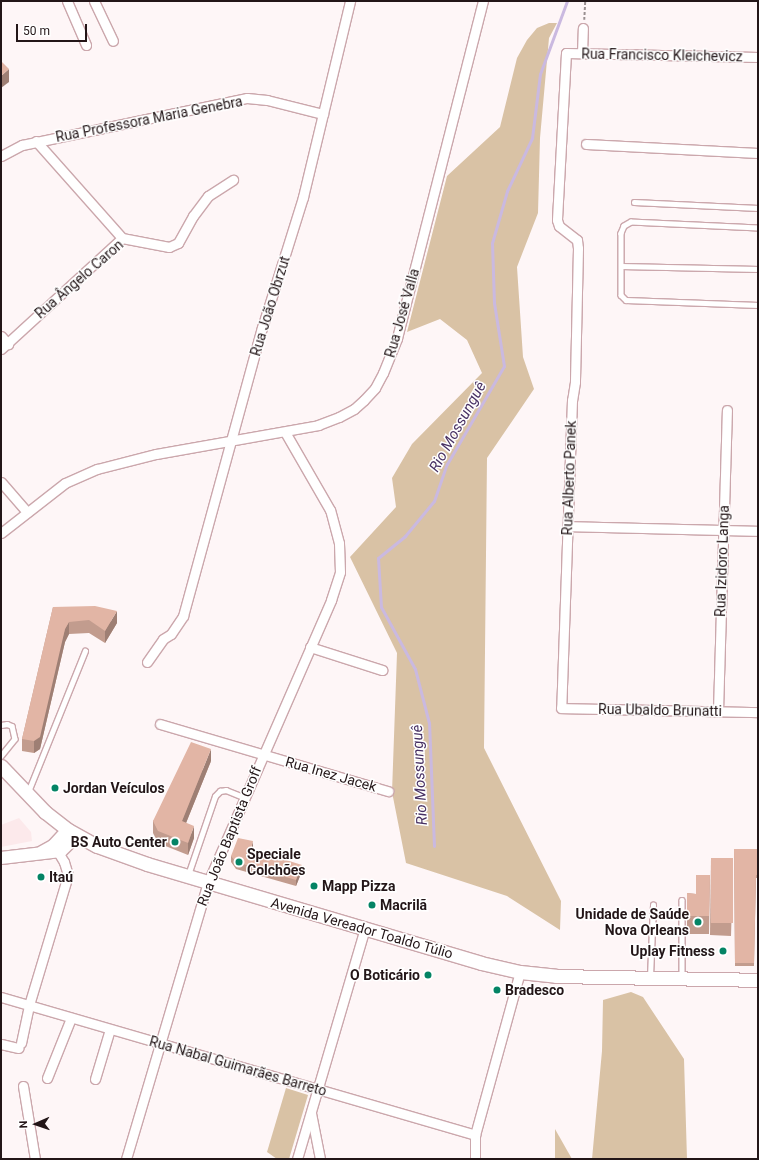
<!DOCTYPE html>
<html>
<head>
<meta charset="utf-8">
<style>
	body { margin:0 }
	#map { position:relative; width:759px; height:1160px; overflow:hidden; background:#fef6f7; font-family:Roboto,sans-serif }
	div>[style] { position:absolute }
	.built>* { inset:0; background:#fce9eb }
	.green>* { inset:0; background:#d9c2a5 }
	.stream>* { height:3px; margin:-1.5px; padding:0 1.5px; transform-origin:1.5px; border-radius:1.5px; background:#cab9e0 }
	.path>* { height:1.5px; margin-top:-0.75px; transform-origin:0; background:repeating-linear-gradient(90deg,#998f90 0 3px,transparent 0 5px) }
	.roads { filter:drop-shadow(1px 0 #cba7ac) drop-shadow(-1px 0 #cba7ac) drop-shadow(0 1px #cba7ac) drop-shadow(0 -1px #cba7ac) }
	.service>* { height:4.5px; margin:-2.25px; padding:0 2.25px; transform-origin:2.25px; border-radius:2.25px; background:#fff }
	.minor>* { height:9px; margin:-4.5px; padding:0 4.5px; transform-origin:4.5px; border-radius:4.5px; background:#fff }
	.tertiary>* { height:12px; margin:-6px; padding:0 6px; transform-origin:6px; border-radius:6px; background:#fff }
	.secondary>* { height:13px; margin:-6.5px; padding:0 6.5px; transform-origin:6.5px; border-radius:6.5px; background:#fff }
	.wall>* { inset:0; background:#c29c8e }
	.shaded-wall>* { inset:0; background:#9e7f74 }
	.building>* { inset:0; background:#e2b5a5; transform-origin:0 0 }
	.dots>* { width:11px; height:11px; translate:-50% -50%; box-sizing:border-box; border:2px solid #fff; border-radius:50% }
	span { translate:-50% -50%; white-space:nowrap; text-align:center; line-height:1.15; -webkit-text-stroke:3px #fff; paint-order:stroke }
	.street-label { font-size:14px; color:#231618 }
	.poi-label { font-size:14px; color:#231618; font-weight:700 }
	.left { translate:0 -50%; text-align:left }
	.right { translate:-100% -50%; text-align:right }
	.water-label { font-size:15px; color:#483163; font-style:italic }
	.frame { position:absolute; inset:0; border:2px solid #231618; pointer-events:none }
	.north { position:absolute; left:16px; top:1104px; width:40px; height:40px; -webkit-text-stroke:3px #fff; paint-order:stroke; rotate:268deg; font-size:11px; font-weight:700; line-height:16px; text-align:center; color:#231618 }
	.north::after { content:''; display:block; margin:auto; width:14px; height:18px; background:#231618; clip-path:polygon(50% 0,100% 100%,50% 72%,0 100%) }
	.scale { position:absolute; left:16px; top:24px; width:71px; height:18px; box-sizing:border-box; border:2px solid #231618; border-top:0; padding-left:5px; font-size:12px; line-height:14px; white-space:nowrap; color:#231618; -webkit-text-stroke:3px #fff; paint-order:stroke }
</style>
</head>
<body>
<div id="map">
	<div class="built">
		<i style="clip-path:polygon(19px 818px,31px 832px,32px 841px,1px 847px,1px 825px)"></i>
	</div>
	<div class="green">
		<i style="clip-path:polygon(549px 23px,557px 23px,549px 38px,540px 138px,538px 213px,517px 267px,523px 357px,534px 389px,487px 458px,484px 748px,561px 901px,560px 930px,507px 896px,406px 863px,392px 792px,397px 653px,350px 557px,396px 507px,392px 478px,412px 444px,482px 373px,467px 340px,440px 319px,407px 332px,447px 176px,500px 127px,517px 58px,527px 40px,537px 28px)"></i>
		<i style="clip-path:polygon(631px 992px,643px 997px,684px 1059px,687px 1159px,592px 1159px,602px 1051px,603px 1000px)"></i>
		<i style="clip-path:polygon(286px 1088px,308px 1095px,289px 1159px,277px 1159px,267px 1152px)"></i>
		<i style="clip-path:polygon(555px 1129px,572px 1159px,555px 1159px)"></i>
	</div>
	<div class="stream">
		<i style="left:434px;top:846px;width:123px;rotate:-92.3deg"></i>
		<i style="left:429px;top:723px;width:56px;rotate:-104.5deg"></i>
		<i style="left:415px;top:669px;width:71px;rotate:-118.7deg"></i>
		<i style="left:381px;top:607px;width:49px;rotate:-93.5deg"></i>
		<i style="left:378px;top:558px;width:35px;rotate:-39deg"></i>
		<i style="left:405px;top:536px;width:45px;rotate:-50.4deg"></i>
		<i style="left:434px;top:501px;width:39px;rotate:-71deg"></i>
		<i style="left:447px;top:464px;width:113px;rotate:-59.8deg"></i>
		<i style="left:504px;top:366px;width:64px;rotate:-99deg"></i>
		<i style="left:494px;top:303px;width:60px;rotate:-91.9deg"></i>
		<i style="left:492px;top:243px;width:54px;rotate:-73.9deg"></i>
		<i style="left:507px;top:191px;width:59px;rotate:-64.7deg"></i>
		<i style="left:532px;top:138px;width:64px;rotate:-82.9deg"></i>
		<i style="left:540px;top:74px;width:78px;rotate:-69.7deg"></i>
	</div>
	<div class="path">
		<i style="left:584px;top:20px;width:19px;rotate:-87deg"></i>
	</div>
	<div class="roads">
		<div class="service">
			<i style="left:634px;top:202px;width:124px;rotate:2.8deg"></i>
			<i style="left:758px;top:228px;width:127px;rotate:-177.3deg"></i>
			<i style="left:631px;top:222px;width:8px;rotate:150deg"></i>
			<i style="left:624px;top:226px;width:8px;rotate:113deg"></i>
			<i style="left:621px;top:233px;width:62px;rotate:90deg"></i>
			<i style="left:621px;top:295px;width:7px;rotate:45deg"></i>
			<i style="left:626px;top:300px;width:132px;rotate:2.2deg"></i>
			<i style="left:621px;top:266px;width:137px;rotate:1.3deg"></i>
			<i style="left:1px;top:725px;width:6px;rotate:-9deg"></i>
			<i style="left:7px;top:724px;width:5px;rotate:22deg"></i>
			<i style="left:12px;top:726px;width:13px;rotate:77deg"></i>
			<i style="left:15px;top:739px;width:22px;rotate:129deg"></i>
			<i style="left:28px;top:792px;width:152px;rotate:-68deg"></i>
			<i style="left:188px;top:875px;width:83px;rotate:-71.1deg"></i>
			<i style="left:215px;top:796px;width:7px;rotate:-45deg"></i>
			<i style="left:220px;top:791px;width:6px;rotate:-9deg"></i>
			<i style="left:226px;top:790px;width:18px;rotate:22deg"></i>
			<i style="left:682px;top:900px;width:77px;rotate:90deg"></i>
			<i style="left:650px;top:977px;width:72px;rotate:-87.6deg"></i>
		</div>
		<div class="minor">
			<i style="left:67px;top:1px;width:48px;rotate:66.6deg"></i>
			<i style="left:94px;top:1px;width:44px;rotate:64.6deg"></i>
			<i style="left:582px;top:53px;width:25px;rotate:-88deg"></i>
			<i style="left:758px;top:57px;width:192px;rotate:-178.8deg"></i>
			<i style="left:566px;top:53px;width:167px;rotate:93.1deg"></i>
			<i style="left:557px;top:220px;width:6px;rotate:72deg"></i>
			<i style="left:559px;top:226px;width:23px;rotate:38deg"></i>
			<i style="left:577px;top:240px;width:8px;rotate:83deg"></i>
			<i style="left:578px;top:248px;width:134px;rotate:91.3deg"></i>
			<i style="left:575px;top:382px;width:18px;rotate:99deg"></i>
			<i style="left:572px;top:400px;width:308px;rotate:92deg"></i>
			<i style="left:561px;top:708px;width:197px;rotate:1.2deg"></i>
			<i style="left:36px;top:141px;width:130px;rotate:48.4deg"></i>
			<i style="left:586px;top:144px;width:172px;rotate:3deg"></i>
			<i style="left:1px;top:156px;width:24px;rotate:-28deg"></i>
			<i style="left:22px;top:145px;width:230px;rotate:-11.8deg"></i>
			<i style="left:247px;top:98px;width:20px;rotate:6deg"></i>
			<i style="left:267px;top:100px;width:58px;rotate:14deg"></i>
			<i style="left:122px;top:238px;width:48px;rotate:10.8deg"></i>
			<i style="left:169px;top:247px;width:10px;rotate:-24deg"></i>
			<i style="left:178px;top:243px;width:31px;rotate:-61deg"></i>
			<i style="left:193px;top:216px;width:25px;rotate:-53deg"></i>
			<i style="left:208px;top:196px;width:30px;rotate:-33deg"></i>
			<i style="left:1px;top:336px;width:11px;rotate:49deg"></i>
			<i style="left:1px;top:349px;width:164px;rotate:-42.5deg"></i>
			<i style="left:1px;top:482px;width:40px;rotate:49deg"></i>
			<i style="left:567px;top:526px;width:191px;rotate:1.5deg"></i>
			<i style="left:1px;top:533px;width:81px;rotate:-38deg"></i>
			<i style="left:65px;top:483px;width:35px;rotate:-24deg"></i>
			<i style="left:97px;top:469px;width:61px;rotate:-14.3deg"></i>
			<i style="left:156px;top:454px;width:165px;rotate:-10.1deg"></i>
			<i style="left:318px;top:425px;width:22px;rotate:-21deg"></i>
			<i style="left:339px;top:417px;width:17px;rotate:-28deg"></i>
			<i style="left:354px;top:409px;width:13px;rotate:-42deg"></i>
			<i style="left:364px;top:400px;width:16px;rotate:-47deg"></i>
			<i style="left:375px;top:388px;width:17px;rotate:-62deg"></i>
			<i style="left:383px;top:373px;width:38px;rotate:-68deg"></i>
			<i style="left:397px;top:338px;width:348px;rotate:-75.7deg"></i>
			<i style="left:310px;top:647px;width:76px;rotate:17.7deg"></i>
			<i style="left:147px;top:662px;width:28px;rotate:-55deg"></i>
			<i style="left:163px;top:639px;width:9px;rotate:-32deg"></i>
			<i style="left:171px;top:634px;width:22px;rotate:-56deg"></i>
			<i style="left:183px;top:616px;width:299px;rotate:-74.7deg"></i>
			<i style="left:262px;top:328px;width:137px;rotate:-72.6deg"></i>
			<i style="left:303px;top:197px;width:202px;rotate:-76.5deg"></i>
			<i style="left:718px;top:711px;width:301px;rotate:-88.3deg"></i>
			<i style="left:160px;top:724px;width:238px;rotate:16.4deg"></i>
			<i style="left:1px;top:997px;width:494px;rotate:16.2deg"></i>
			<i style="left:21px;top:1043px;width:39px;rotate:-78deg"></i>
			<i style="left:29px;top:1005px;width:136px;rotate:-73.3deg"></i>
			<i style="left:68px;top:875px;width:14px;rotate:-107deg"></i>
			<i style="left:64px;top:862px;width:12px;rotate:-121deg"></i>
			<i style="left:1px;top:1044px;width:18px;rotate:13deg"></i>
			<i style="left:47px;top:1078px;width:65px;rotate:-68.2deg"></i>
			<i style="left:95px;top:1079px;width:52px;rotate:-73.3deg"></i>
			<i style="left:23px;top:1086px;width:74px;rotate:80.7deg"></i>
			<i style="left:311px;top:1113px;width:47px;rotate:78.9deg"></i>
			<i style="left:126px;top:1159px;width:289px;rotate:-73.5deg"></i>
			<i style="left:208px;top:882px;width:308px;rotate:-66.4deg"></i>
			<i style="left:331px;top:600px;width:29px;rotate:-72deg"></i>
			<i style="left:340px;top:572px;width:29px;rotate:-92deg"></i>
			<i style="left:339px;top:543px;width:34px;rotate:-105deg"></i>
			<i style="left:330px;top:510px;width:90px;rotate:-120deg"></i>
			<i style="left:297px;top:1159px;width:241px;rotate:-73.6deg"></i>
			<i style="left:475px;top:1159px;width:24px;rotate:-90deg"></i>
			<i style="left:475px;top:1135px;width:169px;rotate:-74.6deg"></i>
		</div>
		<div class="tertiary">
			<i style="left:42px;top:852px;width:13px;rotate:-29deg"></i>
			<i style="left:53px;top:846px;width:22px;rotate:-47deg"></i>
			<i style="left:1px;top:858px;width:60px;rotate:-6.7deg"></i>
			<i style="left:61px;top:851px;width:21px;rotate:-45deg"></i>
		</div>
		<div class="secondary">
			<i style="left:1px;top:766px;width:64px;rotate:46.3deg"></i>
			<i style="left:45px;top:812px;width:29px;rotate:38deg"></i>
			<i style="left:68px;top:830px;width:33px;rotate:29deg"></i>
			<i style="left:97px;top:846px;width:53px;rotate:19.8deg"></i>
			<i style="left:147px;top:864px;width:348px;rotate:16.5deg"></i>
			<i style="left:481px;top:963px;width:40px;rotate:13deg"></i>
			<i style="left:520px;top:972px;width:36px;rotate:6deg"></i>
			<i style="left:556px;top:976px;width:202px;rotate:1.1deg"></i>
		</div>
	</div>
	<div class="wall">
		<i style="clip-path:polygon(53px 607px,117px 623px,105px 643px,89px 633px,69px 634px,65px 642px,40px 749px,34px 753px,22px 751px,22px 739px)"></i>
		<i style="clip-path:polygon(211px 761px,186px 823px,194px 838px,188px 855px,158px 843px,153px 833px,153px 821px)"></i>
		<i style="clip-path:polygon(253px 847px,253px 849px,302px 871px,296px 886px,236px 869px,231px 862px,231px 856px)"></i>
		<i style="clip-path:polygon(734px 849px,758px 849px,758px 878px,756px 878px,754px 966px,735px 966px)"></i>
		<i style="clip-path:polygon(711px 858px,733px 870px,731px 936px,710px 935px)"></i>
		<i style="clip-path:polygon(710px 875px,709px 934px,687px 934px,687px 893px,696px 894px)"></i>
	</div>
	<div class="shaded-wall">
		<i style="clip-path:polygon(9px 69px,9px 82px,1px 88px,1px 76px)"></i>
		<i style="clip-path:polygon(117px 611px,117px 623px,105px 643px,105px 631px)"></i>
		<i style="clip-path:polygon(69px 622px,69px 634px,65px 642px,40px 749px,34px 753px,34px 741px,65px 629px)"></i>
		<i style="clip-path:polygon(211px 749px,211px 761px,182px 833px,182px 821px)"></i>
		<i style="clip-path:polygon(194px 826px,194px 838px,188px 855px,188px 843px)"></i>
		<i style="clip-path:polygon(253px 841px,253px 847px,251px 855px,251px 849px)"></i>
		<i style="clip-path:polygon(302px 865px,302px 871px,296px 886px,296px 880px)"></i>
	</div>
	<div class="building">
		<i style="clip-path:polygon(1px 61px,9px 69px,1px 76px)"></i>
		<i style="clip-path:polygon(95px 606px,117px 611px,105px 631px,89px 620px,69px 622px,65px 629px,40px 737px,34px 741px,22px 739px,53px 607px)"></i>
		<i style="clip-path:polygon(191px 742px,211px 749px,182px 821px,194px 826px,188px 843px,158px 831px,153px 821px)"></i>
		<i style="clip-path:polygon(238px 838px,253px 841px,251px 849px,302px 865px,296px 880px,236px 862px,231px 856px)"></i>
		<i style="clip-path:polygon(734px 849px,758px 849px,758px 875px,756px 875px,754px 963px,735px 963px)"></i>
		<i style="left:711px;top:858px;width:22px;height:65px"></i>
		<i style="clip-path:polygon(696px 875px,710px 875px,709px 916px,687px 916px,687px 893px,696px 894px)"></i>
	</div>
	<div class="dots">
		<i style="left:55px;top:788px;background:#048465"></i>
		<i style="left:175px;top:842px;background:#048465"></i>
		<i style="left:239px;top:862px;background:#048465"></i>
		<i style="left:41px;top:877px;background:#048465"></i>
		<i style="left:314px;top:886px;background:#048465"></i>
		<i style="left:372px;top:905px;background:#048465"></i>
		<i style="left:698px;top:922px;background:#048465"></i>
		<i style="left:723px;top:951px;background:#048465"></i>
		<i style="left:428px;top:975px;background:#048465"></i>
		<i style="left:497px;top:990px;background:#048465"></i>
	</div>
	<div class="street-label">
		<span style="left:662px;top:55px;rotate:1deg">Rua Francisco Kleichevicz</span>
		<span style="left:149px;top:119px;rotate:-11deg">Rua Professora Maria Genebra</span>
		<span style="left:79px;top:279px;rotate:-41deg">Rua Ângelo Caron</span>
		<span style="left:270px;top:306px;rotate:-73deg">Rua João Obrzut</span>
		<span style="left:402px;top:313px;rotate:-74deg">Rua José Valla</span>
		<span style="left:569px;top:478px;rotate:-88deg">Rua Alberto Panek</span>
		<span style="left:722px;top:561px;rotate:-88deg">Rua Izidoro Langa</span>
		<span style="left:660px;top:710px;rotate:1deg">Rua Ubaldo Brunatti</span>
		<span style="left:331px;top:774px;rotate:16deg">Rua Inez Jacek</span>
		<span style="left:229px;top:836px;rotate:-68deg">Rua João Baptista Groff</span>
		<span style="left:362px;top:928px;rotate:16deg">Avenida Vereador Toaldo Túlio</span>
		<span style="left:238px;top:1066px;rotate:16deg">Rua Nabal Guimarães Barreto</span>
	</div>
	<div class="poi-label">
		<span class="left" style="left:63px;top:788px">Jordan Veículos</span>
		<span class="right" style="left:167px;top:842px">BS Auto Center</span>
		<span class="left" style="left:247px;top:862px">Speciale<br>Colchões</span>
		<span class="left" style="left:49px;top:877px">Itaú</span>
		<span class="left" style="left:322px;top:886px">Mapp Pizza</span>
		<span class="left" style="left:380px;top:905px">Macrilã</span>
		<span class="right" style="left:689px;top:922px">Unidade de Saúde<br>Nova Orleans</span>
		<span class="right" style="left:715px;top:951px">Uplay Fitness</span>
		<span class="right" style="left:420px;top:975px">O Boticário</span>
		<span class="left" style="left:505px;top:990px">Bradesco</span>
	</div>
	<div class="water-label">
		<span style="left:458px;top:427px;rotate:-61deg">Rio Mossunguê</span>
		<span style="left:420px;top:775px;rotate:-93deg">Rio Mossunguê</span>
	</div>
	<div class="frame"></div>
	<div class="north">N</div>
	<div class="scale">50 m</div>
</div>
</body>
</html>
